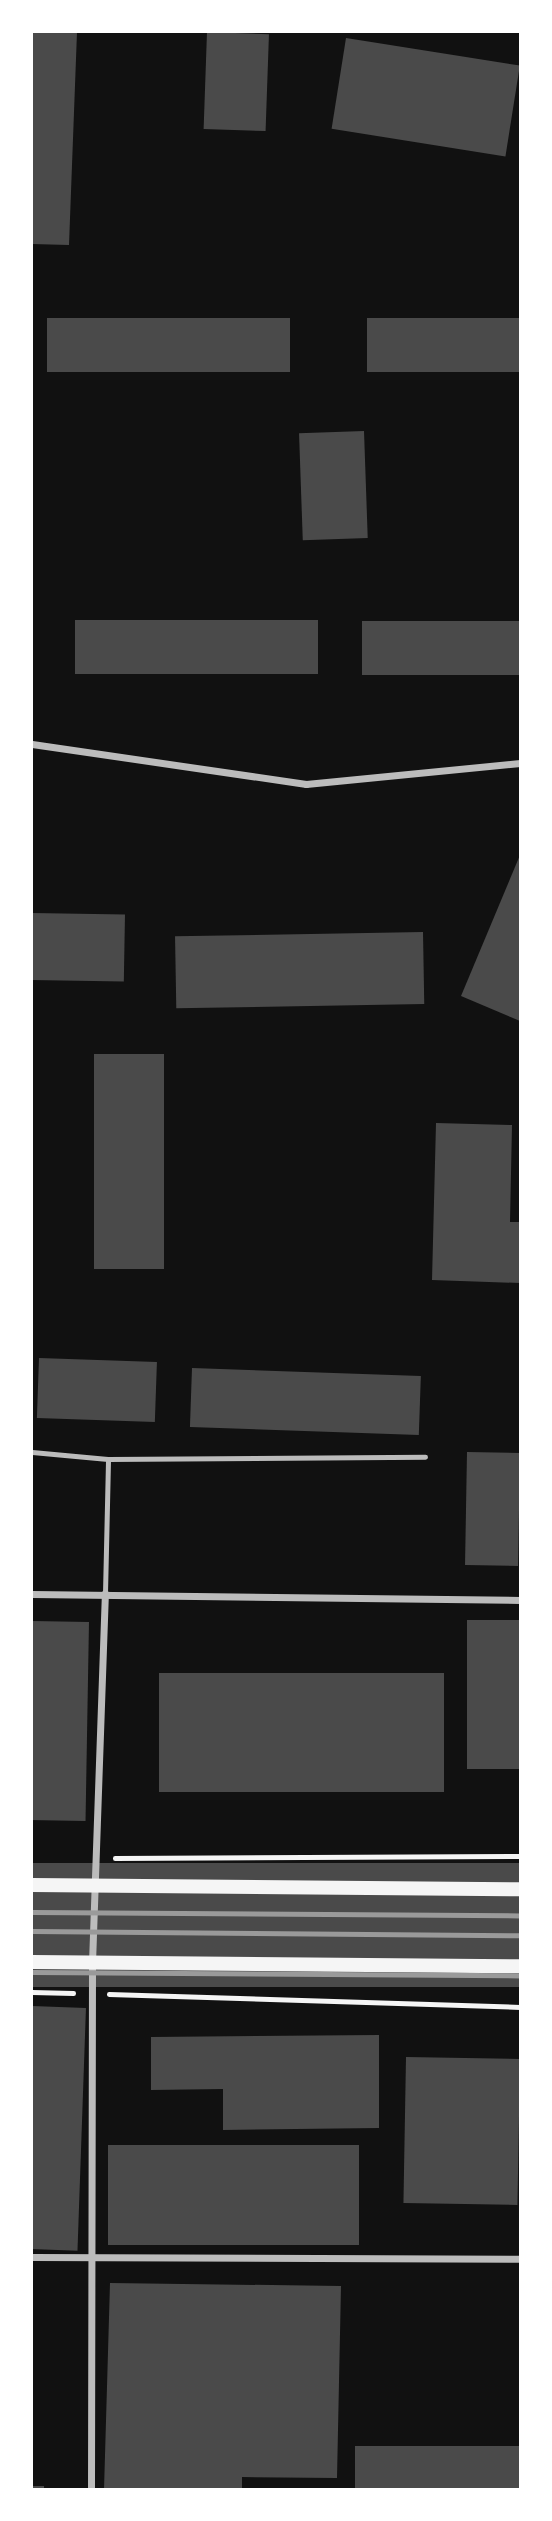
<!DOCTYPE html>
<html>
<head>
<meta charset="utf-8">
<style>
	body { margin:0 }
	#map { position:relative; width:552px; height:2521px; overflow:hidden; background:#111; font-family:"Public Sans",sans-serif }
	div>[style] { position:absolute }
	.building>* { inset:0; background:#4a4a4a; transform-origin:0 0 }
	.path>* { height:4.5px; margin:-2.25px; padding:0 2.25px; transform-origin:2.25px; border-radius:2.25px; background:#f5f5f5 }
	.service>* { height:5px; margin:-2.5px; padding:0 2.5px; transform-origin:2.5px; border-radius:2.5px; background:#bcbcbc }
	.minor>* { height:7px; margin:-3.5px; padding:0 3.5px; transform-origin:3.5px; border-radius:3.5px; background:#bcbcbc }
	.secondary>* { height:14px; margin:-7px; padding:0 7px; transform-origin:7px; border-radius:7px; background:#f5f5f5 }
	.rail>* { height:5px; margin:-2.5px; padding:0 2.5px; transform-origin:2.5px; border-radius:2.5px; background:#9a9a9a }
	span { translate:-50% -50%; white-space:nowrap; text-align:center; line-height:1.15; -webkit-text-stroke:5px #fff; paint-order:stroke }
	.frame { position:absolute; inset:0; border:33px solid #fff; pointer-events:none }
</style>
</head>
<body>
<div id="map">
	<div class="building">
		<i style="clip-path:polygon(32px 32px,77px 32px,69px 245px,32px 244px)"></i>
		<i style="left:207px;top:32px;width:62px;height:97px;rotate:2deg"></i>
		<i style="left:346px;top:38px;width:176px;height:92px;rotate:9deg"></i>
		<i style="left:290px;top:318px;width:54px;height:243px;rotate:90deg"></i>
		<i style="left:520px;top:318px;width:54px;height:153px;rotate:90deg"></i>
		<i style="left:364px;top:431px;width:107px;height:65px;rotate:88deg"></i>
		<i style="left:318px;top:620px;width:54px;height:243px;rotate:90deg"></i>
		<i style="left:520px;top:621px;width:54px;height:158px;rotate:90deg"></i>
		<i style="clip-path:polygon(520px 855px,520px 1021px,461px 996px)"></i>
		<i style="left:32px;top:913px;width:93px;height:67px;rotate:1deg"></i>
		<i style="left:423px;top:932px;width:72px;height:248px;rotate:89deg"></i>
		<i style="left:164px;top:1054px;width:215px;height:70px;rotate:90deg"></i>
		<i style="clip-path:polygon(436px 1123px,512px 1125px,510px 1222px,520px 1222px,520px 1283px,432px 1280px)"></i>
		<i style="left:39px;top:1358px;width:118px;height:60px;rotate:2deg"></i>
		<i style="left:192px;top:1368px;width:229px;height:59px;rotate:2deg"></i>
		<i style="left:467px;top:1452px;width:53px;height:113px;rotate:1deg"></i>
		<i style="left:520px;top:1620px;width:149px;height:53px;rotate:90deg"></i>
		<i style="left:32px;top:1621px;width:57px;height:199px;rotate:1deg"></i>
		<i style="left:159px;top:1673px;width:285px;height:119px"></i>
		<i style="left:32px;top:1863px;width:488px;height:124px"></i>
		<i style="left:32px;top:2006px;width:54px;height:243px;rotate:2deg"></i>
		<i style="clip-path:polygon(379px 2035px,379px 2128px,223px 2130px,223px 2089px,151px 2090px,151px 2037px)"></i>
		<i style="left:406px;top:2057px;width:114px;height:146px;rotate:1deg"></i>
		<i style="left:108px;top:2145px;width:251px;height:100px"></i>
		<i style="clip-path:polygon(110px 2283px,341px 2286px,337px 2478px,242px 2477px,242px 2490px,104px 2490px)"></i>
		<i style="left:355px;top:2446px;width:165px;height:44px"></i>
		<i style="left:32px;top:2486px;width:12px;height:4px"></i>
	</div>
	<div class="path">
		<i style="left:115px;top:1858px;width:405px;rotate:-0.3deg"></i>
		<i style="left:32px;top:1992px;width:41px;rotate:1.4deg"></i>
		<i style="left:109px;top:1994px;width:411px;rotate:1.8deg"></i>
	</div>
	<div class="service">
		<i style="left:32px;top:1452px;width:76px;rotate:5.3deg"></i>
		<i style="left:108px;top:1459px;width:317px;rotate:-0.4deg"></i>
		<i style="left:105px;top:1593px;width:134px;rotate:-88.7deg"></i>
	</div>
	<div class="minor">
		<i style="left:32px;top:744px;width:277px;rotate:8.3deg"></i>
		<i style="left:306px;top:784px;width:215px;rotate:-5.6deg"></i>
		<i style="left:32px;top:1594px;width:488px;rotate:0.7deg"></i>
		<i style="left:32px;top:2257px;width:488px;rotate:0.2deg"></i>
		<i style="left:91px;top:2490px;width:527px;rotate:-89.89deg"></i>
		<i style="left:92px;top:1963px;width:370px;rotate:-88deg"></i>
	</div>
	<div class="secondary">
		<i style="left:32px;top:1885px;width:488px;rotate:0.5deg"></i>
		<i style="left:32px;top:1962px;width:488px;rotate:0.5deg"></i>
	</div>
	<div class="rail">
		<i style="left:32px;top:1912px;width:488px;rotate:0.4deg"></i>
		<i style="left:32px;top:1931px;width:488px;rotate:0.5deg"></i>
		<i style="left:32px;top:1972px;width:488px;rotate:0.4deg"></i>
	</div>
	<div class="frame"></div>
</div>
</body>
</html>
